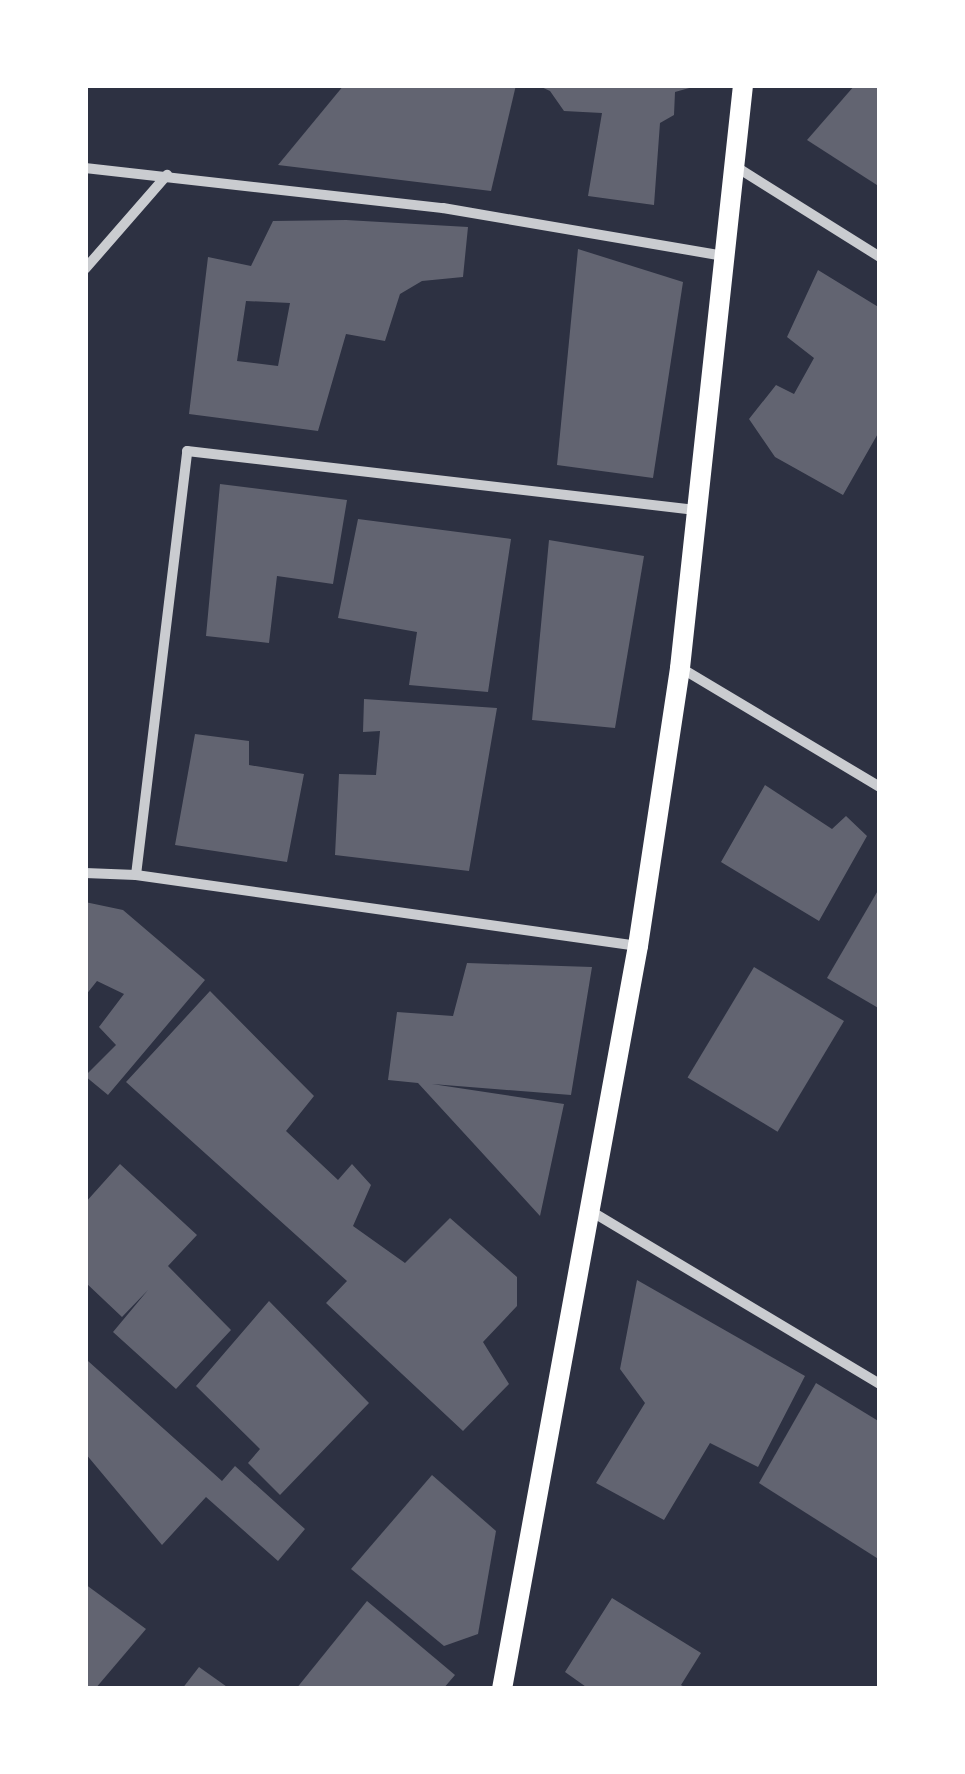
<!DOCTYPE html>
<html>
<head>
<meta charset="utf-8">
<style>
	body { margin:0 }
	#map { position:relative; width:965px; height:1774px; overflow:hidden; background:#2d3142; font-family:Cabin,sans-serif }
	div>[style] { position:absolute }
	.building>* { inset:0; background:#626471; transform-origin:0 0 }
	.minor>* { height:10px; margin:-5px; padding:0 5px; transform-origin:5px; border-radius:5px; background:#caccd0 }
	.secondary>* { height:20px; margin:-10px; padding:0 10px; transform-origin:10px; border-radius:10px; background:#fff }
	span { translate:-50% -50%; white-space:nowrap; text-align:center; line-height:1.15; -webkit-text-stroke:8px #fff; paint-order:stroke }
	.frame { position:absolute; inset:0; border:88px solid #fff; pointer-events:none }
</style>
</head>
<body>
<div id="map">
	<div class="building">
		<i style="clip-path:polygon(344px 85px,516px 85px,491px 191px,278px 165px)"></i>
		<i style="clip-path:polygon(537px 85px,700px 85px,675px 92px,674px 115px,660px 123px,654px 205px,588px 196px,602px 113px,564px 111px,550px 91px)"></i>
		<i style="clip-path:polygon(855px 85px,880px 85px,880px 187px,807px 140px)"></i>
		<i style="clip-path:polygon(evenodd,346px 220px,468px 227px,463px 277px,422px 281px,400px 294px,385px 341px,346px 334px,318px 431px,189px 414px,208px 257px,251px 266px,273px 221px,346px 220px,246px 301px,290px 303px,278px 366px,237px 361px,246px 301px)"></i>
		<i style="clip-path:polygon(578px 249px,683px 282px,653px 478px,557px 465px)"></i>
		<i style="clip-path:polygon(818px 270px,880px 308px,880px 430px,843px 495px,775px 457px,749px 419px,776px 385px,794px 394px,814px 358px,787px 337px)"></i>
		<i style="clip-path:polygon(220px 484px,347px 500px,333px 584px,277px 576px,269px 643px,206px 636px)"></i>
		<i style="clip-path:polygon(358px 519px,511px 539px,488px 692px,409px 685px,417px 632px,338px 618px)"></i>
		<i style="clip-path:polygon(549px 540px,644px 556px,615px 728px,532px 720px)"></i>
		<i style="clip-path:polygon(364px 699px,497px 708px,469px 871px,335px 855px,339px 774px,376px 775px,380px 731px,363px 732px)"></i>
		<i style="clip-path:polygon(195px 734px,249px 741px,249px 765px,304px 774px,287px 862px,175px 845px)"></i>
		<i style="clip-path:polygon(765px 785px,832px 829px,846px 816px,867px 836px,819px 921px,721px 862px)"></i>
		<i style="clip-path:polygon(880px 887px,880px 1009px,827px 978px)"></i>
		<i style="clip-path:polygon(85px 902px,123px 910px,205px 980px,108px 1095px,85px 1076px,116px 1045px,99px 1027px,124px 994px,97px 981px,85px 996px)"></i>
		<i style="clip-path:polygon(467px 963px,592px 967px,571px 1095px,432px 1084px,564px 1104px,540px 1216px,418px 1083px,388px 1080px,397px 1012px,453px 1016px)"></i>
		<i style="left:754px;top:967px;width:105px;height:129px;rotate:31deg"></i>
		<i style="clip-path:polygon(210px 991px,314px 1096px,286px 1131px,338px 1180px,352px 1164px,371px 1185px,353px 1226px,405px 1263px,450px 1218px,517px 1277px,517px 1306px,483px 1342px,509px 1384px,463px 1431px,326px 1303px,347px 1281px,126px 1082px)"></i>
		<i style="clip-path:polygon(120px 1164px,197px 1235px,168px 1266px,231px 1330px,176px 1389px,113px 1332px,148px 1290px,122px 1317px,85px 1282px,85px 1203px)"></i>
		<i style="clip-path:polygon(637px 1280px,805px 1376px,758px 1467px,710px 1443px,664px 1520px,596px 1483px,645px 1403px,620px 1369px)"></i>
		<i style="clip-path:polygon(269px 1301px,369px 1403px,280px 1495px,248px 1463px,260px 1449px,196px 1386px)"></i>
		<i style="clip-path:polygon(88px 1361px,222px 1481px,235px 1466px,305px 1529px,278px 1561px,206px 1497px,162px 1545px,85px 1453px)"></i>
		<i style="clip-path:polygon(816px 1383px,880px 1422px,880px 1560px,759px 1483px)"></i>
		<i style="clip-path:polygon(432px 1475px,496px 1531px,478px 1634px,444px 1646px,351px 1569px)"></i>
		<i style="clip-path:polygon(85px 1584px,146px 1629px,95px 1689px,85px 1689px)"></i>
		<i style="clip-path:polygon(612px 1598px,701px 1653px,681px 1685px,688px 1689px,589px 1689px,565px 1672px)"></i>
		<i style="clip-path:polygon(367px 1601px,455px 1675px,443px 1689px,296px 1689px)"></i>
		<i style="clip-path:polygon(199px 1667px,230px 1689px,182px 1689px)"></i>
	</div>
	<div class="minor">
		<i style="left:85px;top:168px;width:360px;rotate:6.4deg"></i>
		<i style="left:443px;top:208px;width:285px;rotate:9.7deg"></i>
		<i style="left:738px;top:168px;width:168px;rotate:32.1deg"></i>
		<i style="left:85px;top:269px;width:125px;rotate:-48.9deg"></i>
		<i style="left:681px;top:668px;width:232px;rotate:30.9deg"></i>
		<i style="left:85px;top:873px;width:51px;rotate:2.2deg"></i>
		<i style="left:136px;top:875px;width:427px;rotate:-83.1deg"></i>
		<i style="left:187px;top:451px;width:512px;rotate:6.61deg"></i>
		<i style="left:136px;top:875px;width:507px;rotate:8.05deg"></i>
		<i style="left:594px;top:1213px;width:333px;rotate:30.9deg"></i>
	</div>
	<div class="secondary">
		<i style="left:502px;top:1689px;width:755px;rotate:-79.63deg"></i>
		<i style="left:638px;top:946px;width:281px;rotate:-81.4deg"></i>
		<i style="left:680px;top:668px;width:586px;rotate:-83.83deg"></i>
	</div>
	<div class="frame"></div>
</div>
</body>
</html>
